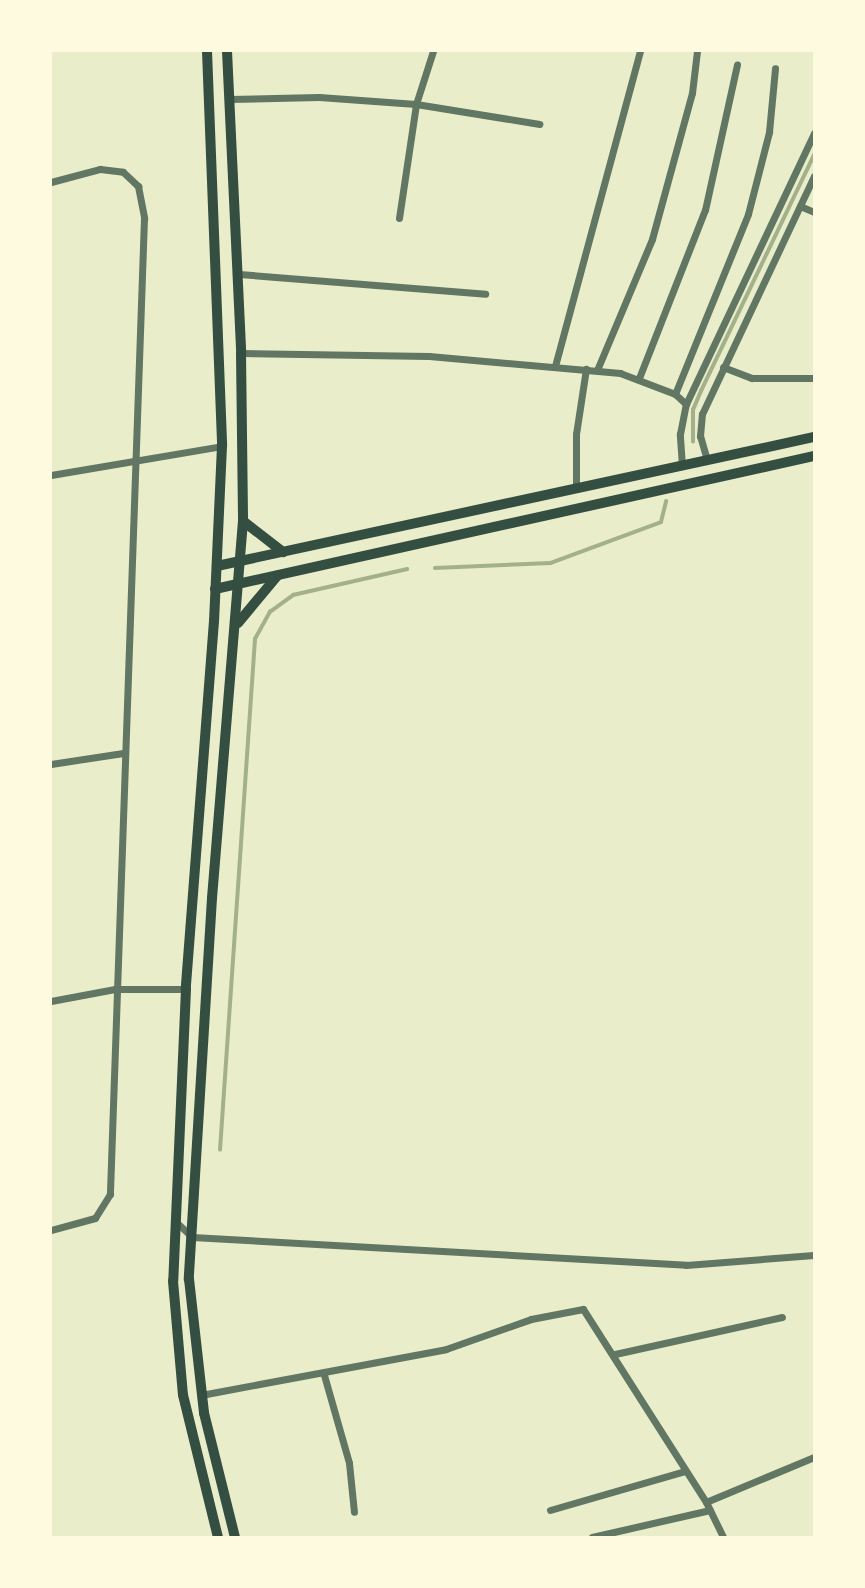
<!DOCTYPE html>
<html>
<head>
<meta charset="utf-8">
<style>
	body { margin:0 }
	#map { position:relative; width:865px; height:1588px; overflow:hidden; background:#e9edc9; font-family:Roboto,sans-serif }
	div>[style] { position:absolute }
	.stream>* { height:3.5px; margin:-1.75px; padding:0 1.75px; transform-origin:1.75px; border-radius:1.75px; background:#a3b18a }
	.minor>* { height:7px; margin:-3.5px; padding:0 3.5px; transform-origin:3.5px; border-radius:3.5px; background:#617663 }
	.secondary>* { height:10px; margin:-5px; padding:0 5px; transform-origin:5px; border-radius:5px; background:#344e41 }
	.primary>* { height:10px; margin:-5px; padding:0 5px; transform-origin:5px; border-radius:5px; background:#344e41 }
	span { translate:-50% -50%; white-space:nowrap; text-align:center; line-height:1.15; -webkit-text-stroke:5px #fefae0; paint-order:stroke }
	.frame { position:absolute; inset:0; border:52px solid #fefae0; pointer-events:none }
</style>
</head>
<body>
<div id="map">
	<div class="stream">
		<i style="left:693px;top:442px;width:32px;rotate:-90deg"></i>
		<i style="left:693px;top:410px;width:21px;rotate:-67deg"></i>
		<i style="left:701px;top:391px;width:262px;rotate:-64.4deg"></i>
		<i style="left:435px;top:568px;width:116px;rotate:-2.5deg"></i>
		<i style="left:551px;top:563px;width:117px;rotate:-20.4deg"></i>
		<i style="left:661px;top:522px;width:21px;rotate:-76deg"></i>
		<i style="left:220px;top:1150px;width:512px;rotate:-86.08deg"></i>
		<i style="left:255px;top:639px;width:31px;rotate:-61deg"></i>
		<i style="left:270px;top:612px;width:29px;rotate:-36deg"></i>
		<i style="left:293px;top:595px;width:117px;rotate:-12.8deg"></i>
	</div>
	<div class="minor">
		<i style="left:229px;top:99px;width:90px;rotate:-1.3deg"></i>
		<i style="left:319px;top:97px;width:97px;rotate:4.1deg"></i>
		<i style="left:416px;top:104px;width:125px;rotate:9.2deg"></i>
		<i style="left:51px;top:182px;width:51px;rotate:-14.9deg"></i>
		<i style="left:100px;top:169px;width:23px;rotate:7deg"></i>
		<i style="left:123px;top:172px;width:21px;rotate:43deg"></i>
		<i style="left:138px;top:186px;width:33px;rotate:79deg"></i>
		<i style="left:144px;top:218px;width:977px;rotate:92deg"></i>
		<i style="left:110px;top:1194px;width:28px;rotate:122deg"></i>
		<i style="left:95px;top:1218px;width:46px;rotate:164.7deg"></i>
		<i style="left:800px;top:206px;width:15px;rotate:23deg"></i>
		<i style="left:399px;top:218px;width:115px;rotate:-81.5deg"></i>
		<i style="left:416px;top:104px;width:56px;rotate:-72.2deg"></i>
		<i style="left:239px;top:274px;width:247px;rotate:4.6deg"></i>
		<i style="left:241px;top:353px;width:188px;rotate:0.9deg"></i>
		<i style="left:429px;top:356px;width:192px;rotate:5.1deg"></i>
		<i style="left:620px;top:373px;width:59px;rotate:20.9deg"></i>
		<i style="left:675px;top:394px;width:15px;rotate:42deg"></i>
		<i style="left:555px;top:366px;width:326px;rotate:-74.9deg"></i>
		<i style="left:723px;top:367px;width:31px;rotate:21deg"></i>
		<i style="left:752px;top:378px;width:62px"></i>
		<i style="left:597px;top:370px;width:142px;rotate:-67.2deg"></i>
		<i style="left:652px;top:239px;width:151px;rotate:-74.7deg"></i>
		<i style="left:692px;top:93px;width:42px;rotate:-83.2deg"></i>
		<i style="left:639px;top:378px;width:180px;rotate:-68.6deg"></i>
		<i style="left:705px;top:210px;width:149px;rotate:-77.6deg"></i>
		<i style="left:675px;top:394px;width:194px;rotate:-67.9deg"></i>
		<i style="left:748px;top:214px;width:85px;rotate:-75.6deg"></i>
		<i style="left:769px;top:132px;width:64px;rotate:-84.6deg"></i>
		<i style="left:707px;top:460px;width:25px;rotate:-106deg"></i>
		<i style="left:700px;top:436px;width:22px;rotate:-85deg"></i>
		<i style="left:702px;top:414px;width:263px;rotate:-64.8deg"></i>
		<i style="left:682px;top:466px;width:32px;rotate:-94deg"></i>
		<i style="left:680px;top:434px;width:31px;rotate:-79deg"></i>
		<i style="left:686px;top:404px;width:300px;rotate:-64.7deg"></i>
		<i style="left:51px;top:475px;width:173px;rotate:-9.6deg"></i>
		<i style="left:576px;top:488px;width:54px;rotate:-90deg"></i>
		<i style="left:576px;top:434px;width:66px;rotate:-81.3deg"></i>
		<i style="left:51px;top:764px;width:73px;rotate:-8.7deg"></i>
		<i style="left:51px;top:1001px;width:65px;rotate:-10.6deg"></i>
		<i style="left:115px;top:989px;width:71px"></i>
		<i style="left:175px;top:1221px;width:23px;rotate:43deg"></i>
		<i style="left:192px;top:1237px;width:495px;rotate:3.2deg"></i>
		<i style="left:686px;top:1265px;width:128px;rotate:-4.5deg"></i>
		<i style="left:615px;top:1354px;width:171px;rotate:-12.5deg"></i>
		<i style="left:324px;top:1375px;width:91px;rotate:74.1deg"></i>
		<i style="left:349px;top:1463px;width:49px;rotate:84.2deg"></i>
		<i style="left:201px;top:1395px;width:249px;rotate:-10.6deg"></i>
		<i style="left:446px;top:1349px;width:90px;rotate:-19.4deg"></i>
		<i style="left:531px;top:1319px;width:53px;rotate:-10.9deg"></i>
		<i style="left:583px;top:1309px;width:229px;rotate:57.5deg"></i>
		<i style="left:706px;top:1502px;width:39px;rotate:64deg"></i>
		<i style="left:706px;top:1502px;width:117px;rotate:-22.6deg"></i>
		<i style="left:550px;top:1510px;width:141px;rotate:-16.1deg"></i>
		<i style="left:592px;top:1537px;width:121px;rotate:-12.9deg"></i>
	</div>
	<div class="secondary">
		<i style="left:217px;top:566px;width:611px;rotate:-12.19deg"></i>
		<i style="left:215px;top:589px;width:614px;rotate:-12.52deg"></i>
	</div>
	<div class="primary">
		<i style="left:207px;top:51px;width:395px;rotate:87.8deg"></i>
		<i style="left:222px;top:446px;width:175px;rotate:92.6deg"></i>
		<i style="left:214px;top:621px;width:369px;rotate:94.4deg"></i>
		<i style="left:186px;top:989px;width:292px;rotate:92.5deg"></i>
		<i style="left:173px;top:1281px;width:114px;rotate:85deg"></i>
		<i style="left:183px;top:1395px;width:146px;rotate:76.2deg"></i>
		<i style="left:227px;top:51px;width:302px;rotate:87.3deg"></i>
		<i style="left:241px;top:353px;width:168px;rotate:89.3deg"></i>
		<i style="left:243px;top:521px;width:378px;rotate:94.7deg"></i>
		<i style="left:212px;top:898px;width:382px;rotate:93.5deg"></i>
		<i style="left:189px;top:1279px;width:135px;rotate:83.6deg"></i>
		<i style="left:204px;top:1413px;width:128px;rotate:76deg"></i>
		<i style="left:243px;top:521px;width:51px;rotate:37.8deg"></i>
		<i style="left:238px;top:623px;width:62px;rotate:-50.2deg"></i>
	</div>
	<div class="frame"></div>
</div>
</body>
</html>
